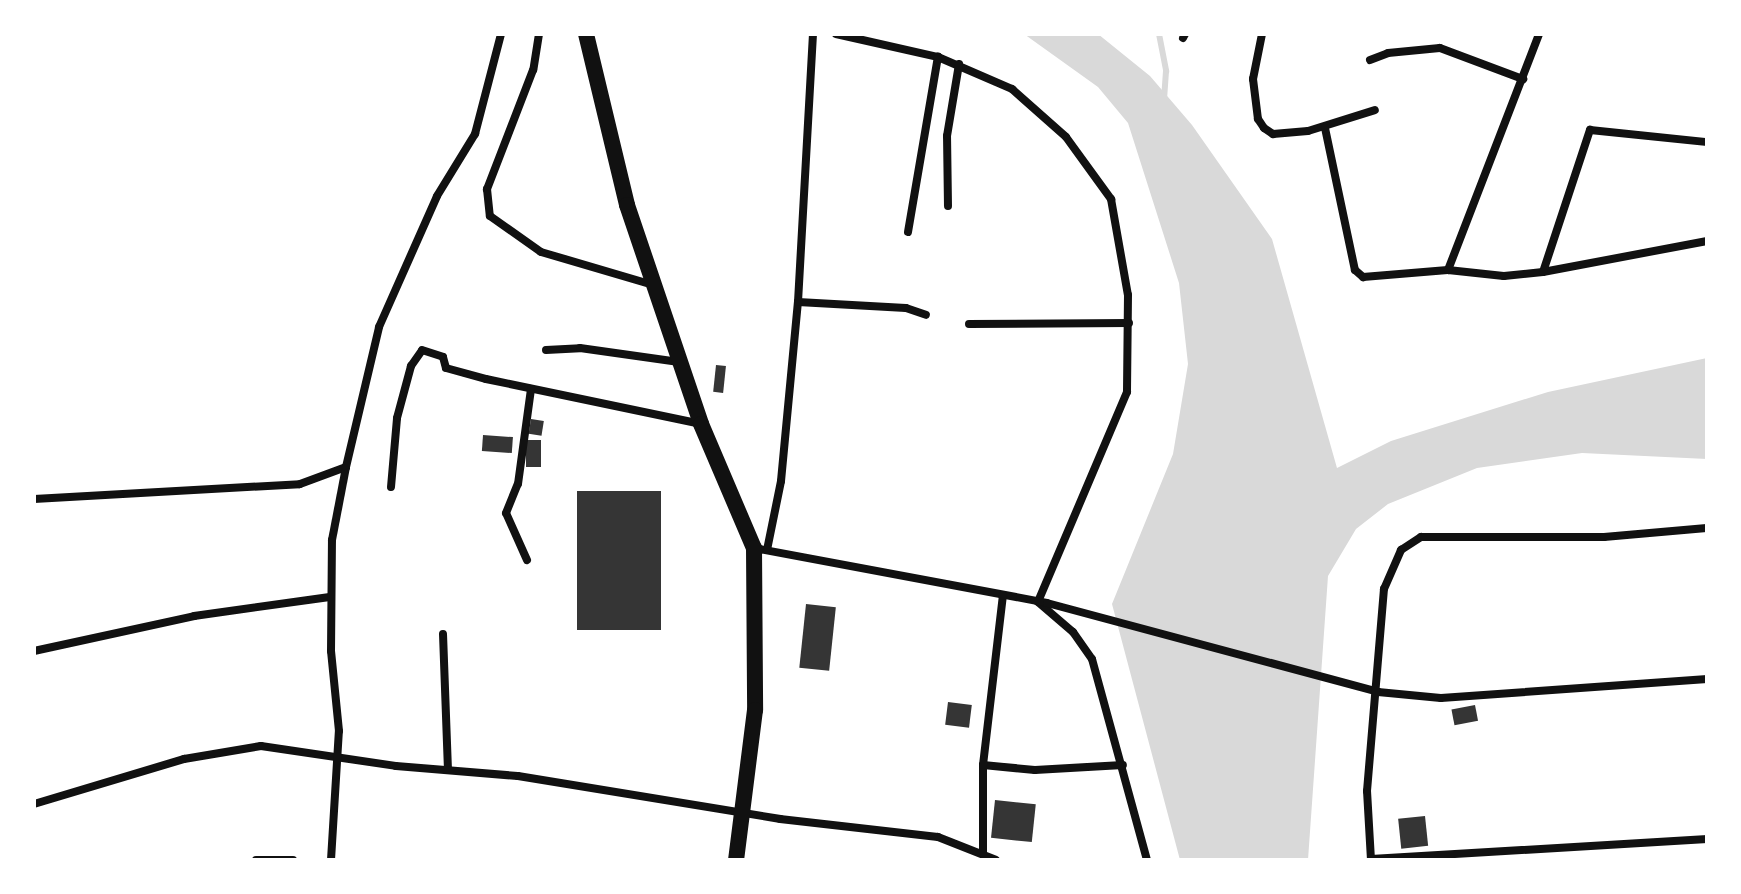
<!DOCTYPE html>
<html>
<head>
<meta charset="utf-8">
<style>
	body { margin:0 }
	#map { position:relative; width:1741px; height:894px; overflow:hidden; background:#fff; font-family:Cabin,sans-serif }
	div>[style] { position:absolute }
	.water>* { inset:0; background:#d9d9d9 }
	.stream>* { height:6px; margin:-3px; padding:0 3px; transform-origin:3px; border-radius:3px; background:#d9d9d9 }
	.building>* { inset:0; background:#353535; transform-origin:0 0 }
	.minor>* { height:8px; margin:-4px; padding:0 4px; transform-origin:4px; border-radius:4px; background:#111 }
	.secondary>* { height:16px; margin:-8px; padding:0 8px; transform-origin:8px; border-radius:8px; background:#111 }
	span { translate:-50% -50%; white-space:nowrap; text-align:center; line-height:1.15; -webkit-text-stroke:6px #fff; paint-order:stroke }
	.frame { position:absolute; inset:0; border:36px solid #fff; pointer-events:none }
</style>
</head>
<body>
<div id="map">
	<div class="water">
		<i style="clip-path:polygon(1024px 34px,1098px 34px,1150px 76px,1192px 125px,1272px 239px,1337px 468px,1391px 441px,1548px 392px,1707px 358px,1707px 459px,1582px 453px,1477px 468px,1388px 504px,1356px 529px,1328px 576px,1308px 860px,1180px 860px,1112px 604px,1173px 454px,1188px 364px,1179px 283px,1128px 123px,1098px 87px)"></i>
	</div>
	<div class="stream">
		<i style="left:1159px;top:34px;width:38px;rotate:79deg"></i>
		<i style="left:1166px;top:71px;width:27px;rotate:94deg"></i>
	</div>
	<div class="building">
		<i style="left:716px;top:365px;width:10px;height:27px;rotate:6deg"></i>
		<i style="left:531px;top:419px;width:13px;height:15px;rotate:9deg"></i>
		<i style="left:483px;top:435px;width:30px;height:16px;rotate:4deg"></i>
		<i style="left:526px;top:440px;width:15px;height:27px"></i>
		<i style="left:577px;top:491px;width:84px;height:139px"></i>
		<i style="left:806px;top:604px;width:30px;height:64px;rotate:6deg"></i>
		<i style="left:948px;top:702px;width:24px;height:23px;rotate:7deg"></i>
		<i style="left:1475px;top:705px;width:16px;height:24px;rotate:79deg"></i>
		<i style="left:995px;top:800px;width:41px;height:38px;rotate:6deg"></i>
		<i style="left:1425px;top:816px;width:30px;height:27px;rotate:84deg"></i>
	</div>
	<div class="minor">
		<i style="left:539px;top:34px;width:36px;rotate:99deg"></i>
		<i style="left:533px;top:70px;width:128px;rotate:111.1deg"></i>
		<i style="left:487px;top:189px;width:27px;rotate:84deg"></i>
		<i style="left:490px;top:216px;width:62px;rotate:35.2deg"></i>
		<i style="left:541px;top:252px;width:117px;rotate:16.4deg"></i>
		<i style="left:836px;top:34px;width:105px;rotate:12.7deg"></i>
		<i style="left:938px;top:57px;width:81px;rotate:23.4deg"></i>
		<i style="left:1012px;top:89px;width:72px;rotate:41.6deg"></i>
		<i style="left:1066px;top:137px;width:77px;rotate:54deg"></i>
		<i style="left:1111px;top:199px;width:97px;rotate:80deg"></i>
		<i style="left:1128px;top:295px;width:97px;rotate:90.6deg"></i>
		<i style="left:1127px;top:392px;width:228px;rotate:113deg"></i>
		<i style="left:1038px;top:602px;width:46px;rotate:40.6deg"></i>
		<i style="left:1073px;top:632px;width:33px;rotate:55deg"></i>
		<i style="left:1092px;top:659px;width:208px;rotate:74.7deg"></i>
		<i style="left:1262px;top:34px;width:46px;rotate:101.3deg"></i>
		<i style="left:1253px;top:79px;width:40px;rotate:82.9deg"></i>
		<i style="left:1258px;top:119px;width:11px;rotate:56deg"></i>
		<i style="left:1264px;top:128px;width:11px;rotate:34deg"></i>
		<i style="left:1273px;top:134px;width:35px;rotate:-5deg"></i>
		<i style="left:1308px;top:131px;width:70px;rotate:-17.4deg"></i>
		<i style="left:1183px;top:38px;width:4px;rotate:-63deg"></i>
		<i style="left:1370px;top:60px;width:19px;rotate:-21deg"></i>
		<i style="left:1388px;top:53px;width:52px;rotate:-5.5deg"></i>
		<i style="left:1440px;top:48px;width:89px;rotate:20.5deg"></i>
		<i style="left:1325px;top:128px;width:145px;rotate:78.1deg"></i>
		<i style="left:1355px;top:270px;width:11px;rotate:41deg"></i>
		<i style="left:1363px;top:277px;width:85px;rotate:-4.7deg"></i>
		<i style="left:1448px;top:270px;width:56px;rotate:6.1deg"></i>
		<i style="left:1504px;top:276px;width:39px;rotate:-6deg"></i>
		<i style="left:1543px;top:272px;width:167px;rotate:-10.7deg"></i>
		<i style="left:948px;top:206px;width:70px;rotate:-90.8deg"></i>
		<i style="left:947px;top:136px;width:73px;rotate:-80.5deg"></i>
		<i style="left:908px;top:232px;width:178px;rotate:-80.3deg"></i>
		<i style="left:1448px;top:270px;width:253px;rotate:-68.9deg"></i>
		<i style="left:1543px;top:272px;width:150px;rotate:-71.7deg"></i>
		<i style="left:1590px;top:130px;width:118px;rotate:5.9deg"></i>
		<i style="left:798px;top:302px;width:108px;rotate:3.2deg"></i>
		<i style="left:906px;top:308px;width:21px;rotate:19deg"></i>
		<i style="left:969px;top:324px;width:160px;rotate:-0.4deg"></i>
		<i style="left:546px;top:350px;width:34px;rotate:-3deg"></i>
		<i style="left:580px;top:348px;width:100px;rotate:8deg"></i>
		<i style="left:391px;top:487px;width:69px;rotate:-85deg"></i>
		<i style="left:397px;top:418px;width:54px;rotate:-74.9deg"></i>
		<i style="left:411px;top:366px;width:19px;rotate:-55deg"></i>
		<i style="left:422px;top:350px;width:22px;rotate:18deg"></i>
		<i style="left:443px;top:357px;width:11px;rotate:75deg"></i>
		<i style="left:446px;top:368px;width:41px;rotate:15.4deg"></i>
		<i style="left:486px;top:379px;width:220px;rotate:11.8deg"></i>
		<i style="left:34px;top:499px;width:266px;rotate:-3.2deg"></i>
		<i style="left:300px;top:484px;width:49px;rotate:-20.3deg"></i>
		<i style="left:754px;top:548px;width:298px;rotate:10.6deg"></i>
		<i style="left:1047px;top:603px;width:343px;rotate:15deg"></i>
		<i style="left:1378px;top:692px;width:63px;rotate:5.4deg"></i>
		<i style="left:1441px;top:698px;width:267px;rotate:-4.1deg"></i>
		<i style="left:767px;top:550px;width:70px;rotate:-78.5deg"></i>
		<i style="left:781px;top:481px;width:180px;rotate:-84.6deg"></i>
		<i style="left:798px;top:302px;width:268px;rotate:-86.8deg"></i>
		<i style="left:527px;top:560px;width:51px;rotate:-114.1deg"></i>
		<i style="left:506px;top:513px;width:31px;rotate:-68deg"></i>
		<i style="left:518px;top:484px;width:96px;rotate:-82.2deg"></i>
		<i style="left:443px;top:634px;width:135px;rotate:87.9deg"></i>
		<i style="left:34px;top:651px;width:164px;rotate:-12.3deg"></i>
		<i style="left:194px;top:616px;width:137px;rotate:-8deg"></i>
		<i style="left:983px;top:765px;width:52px;rotate:5.5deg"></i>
		<i style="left:1035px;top:770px;width:88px;rotate:-3.3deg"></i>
		<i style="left:34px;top:804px;width:157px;rotate:-16.7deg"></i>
		<i style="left:184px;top:759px;width:78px;rotate:-9.6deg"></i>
		<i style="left:261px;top:746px;width:136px;rotate:8.4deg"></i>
		<i style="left:396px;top:766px;width:122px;rotate:4.7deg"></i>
		<i style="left:518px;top:776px;width:266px;rotate:9.3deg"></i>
		<i style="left:780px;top:819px;width:159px;rotate:6.5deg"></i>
		<i style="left:938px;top:837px;width:62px;rotate:21.6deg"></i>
		<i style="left:983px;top:853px;width:88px;rotate:-90deg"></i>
		<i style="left:983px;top:765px;width:171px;rotate:-83.3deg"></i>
		<i style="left:1371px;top:859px;width:337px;rotate:-3.4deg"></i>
		<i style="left:256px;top:860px;width:37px"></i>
		<i style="left:331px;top:860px;width:129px;rotate:-86.5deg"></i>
		<i style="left:339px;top:731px;width:80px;rotate:-95.7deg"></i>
		<i style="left:331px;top:651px;width:111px;rotate:-89.5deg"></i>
		<i style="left:332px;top:540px;width:74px;rotate:-79.1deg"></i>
		<i style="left:346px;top:467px;width:144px;rotate:-76.7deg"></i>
		<i style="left:379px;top:327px;width:143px;rotate:-66.1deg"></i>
		<i style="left:437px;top:196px;width:73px;rotate:-58.5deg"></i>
		<i style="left:475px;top:134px;width:103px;rotate:-75.4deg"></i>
		<i style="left:1371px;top:860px;width:69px;rotate:-93.3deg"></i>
		<i style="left:1367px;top:791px;width:203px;rotate:-85.2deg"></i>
		<i style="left:1384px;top:589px;width:43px;rotate:-66.4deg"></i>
		<i style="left:1401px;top:550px;width:24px;rotate:-33deg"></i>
		<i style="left:1421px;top:537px;width:183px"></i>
		<i style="left:1604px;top:537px;width:103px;rotate:-5deg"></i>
	</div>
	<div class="secondary">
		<i style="left:586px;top:34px;width:176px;rotate:76.5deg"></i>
		<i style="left:627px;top:205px;width:231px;rotate:71.3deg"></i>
		<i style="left:701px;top:424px;width:135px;rotate:66.9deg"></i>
		<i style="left:754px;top:548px;width:162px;rotate:89.6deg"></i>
		<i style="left:755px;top:710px;width:151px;rotate:97.2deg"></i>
	</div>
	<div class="frame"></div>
</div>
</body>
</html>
